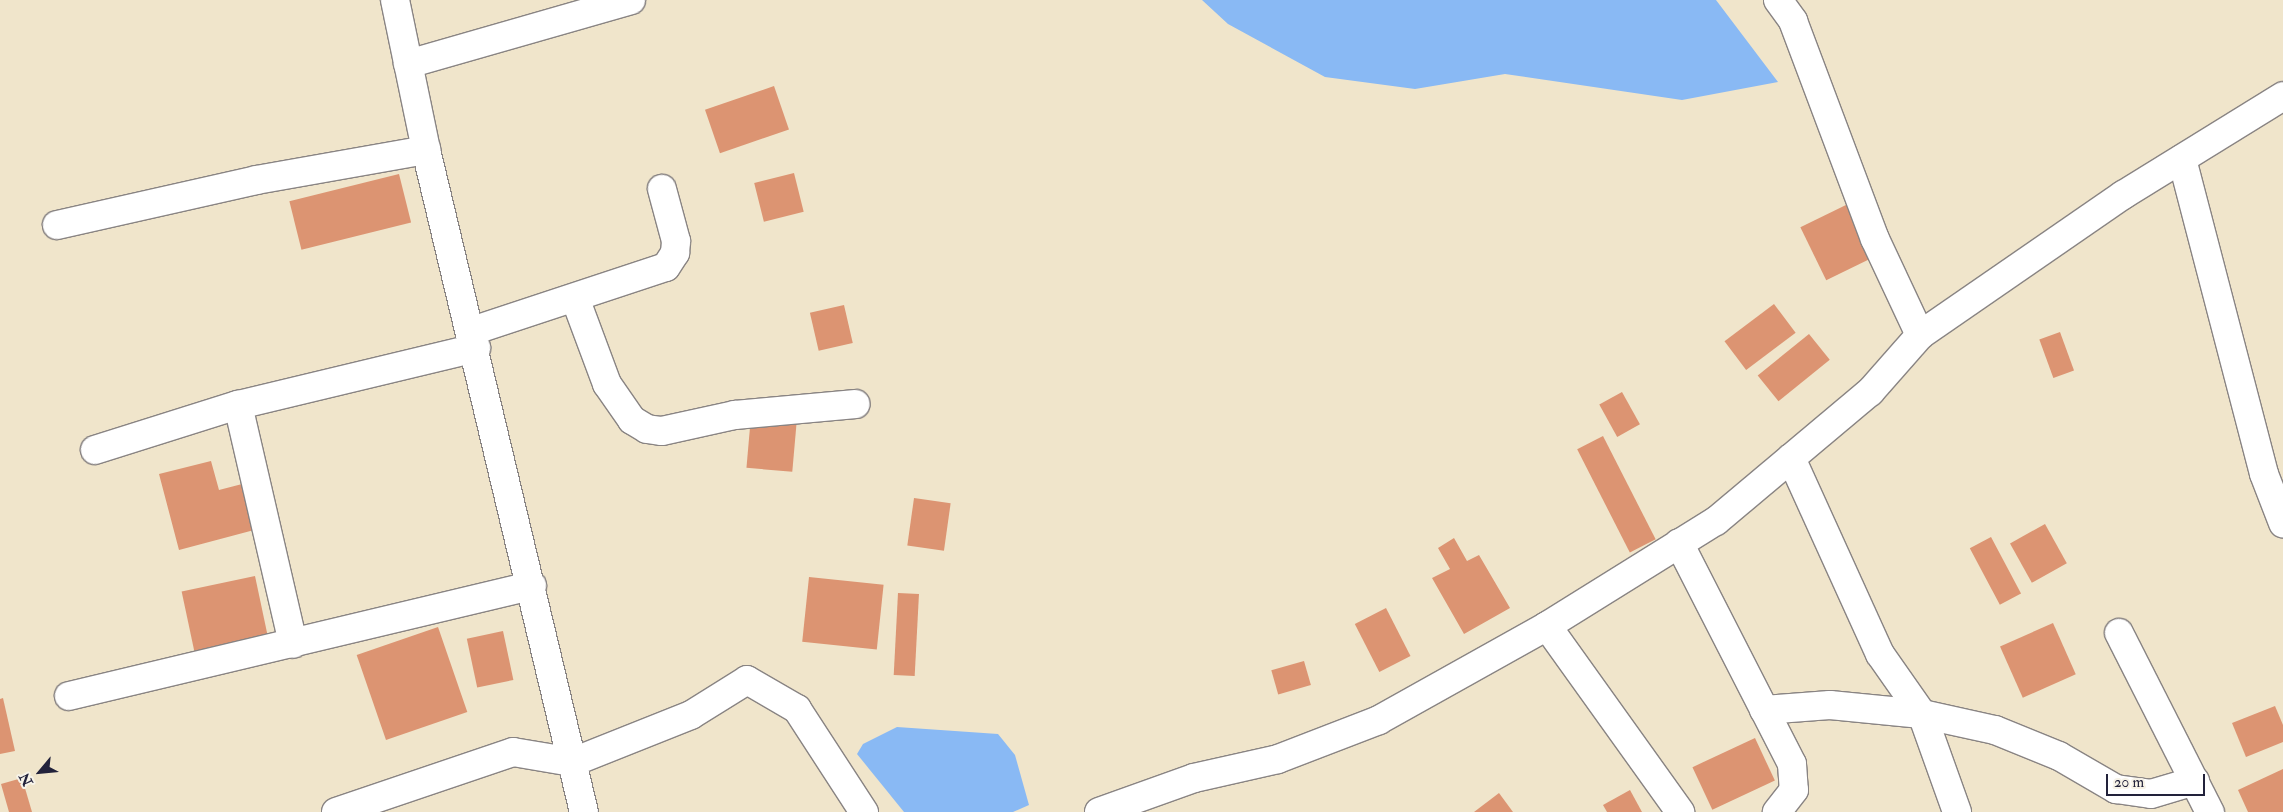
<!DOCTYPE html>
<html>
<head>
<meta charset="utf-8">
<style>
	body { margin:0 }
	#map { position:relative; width:2283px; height:812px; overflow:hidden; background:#f0e5cb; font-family:"IM FELL Double Pica",serif }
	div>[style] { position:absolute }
	.water>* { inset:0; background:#89b9f4 }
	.building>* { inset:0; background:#dc9472; transform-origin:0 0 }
	.roads { filter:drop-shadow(1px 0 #898483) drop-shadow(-1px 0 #898483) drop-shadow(0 1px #898483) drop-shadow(0 -1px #898483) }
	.minor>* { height:28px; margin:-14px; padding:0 14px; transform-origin:14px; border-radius:14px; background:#fff }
	.major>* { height:28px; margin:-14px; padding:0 14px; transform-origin:14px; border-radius:14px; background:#fff }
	span { translate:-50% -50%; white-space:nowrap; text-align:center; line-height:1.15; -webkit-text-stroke:4px #f7f3e8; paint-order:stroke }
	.north { position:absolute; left:15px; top:747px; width:50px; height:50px; -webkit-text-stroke:4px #f7f3e8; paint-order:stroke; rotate:242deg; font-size:14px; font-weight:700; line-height:20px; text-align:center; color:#22223b }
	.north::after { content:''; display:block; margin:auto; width:18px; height:22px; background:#22223b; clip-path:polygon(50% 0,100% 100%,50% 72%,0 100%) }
	.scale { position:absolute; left:2106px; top:774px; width:99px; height:22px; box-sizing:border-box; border:2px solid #22223b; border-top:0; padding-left:6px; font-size:15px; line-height:18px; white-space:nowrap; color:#22223b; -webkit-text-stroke:4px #f7f3e8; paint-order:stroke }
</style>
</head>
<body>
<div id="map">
	<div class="water">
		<i style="clip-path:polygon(1202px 0,1716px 0,1778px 82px,1682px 100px,1505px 74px,1415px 89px,1325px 77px,1228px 24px)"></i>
		<i style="clip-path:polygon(897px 727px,998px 734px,1015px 755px,1029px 805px,1013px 812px,904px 812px,857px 754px,863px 744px)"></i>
	</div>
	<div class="building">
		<i style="left:774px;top:86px;width:46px;height:73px;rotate:71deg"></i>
		<i style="left:794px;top:173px;width:40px;height:41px;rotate:76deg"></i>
		<i style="left:399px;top:174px;width:50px;height:113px;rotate:76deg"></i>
		<i style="left:1848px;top:204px;width:59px;height:53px;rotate:64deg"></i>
		<i style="left:1774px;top:304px;width:36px;height:62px;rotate:53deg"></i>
		<i style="left:844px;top:305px;width:39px;height:35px;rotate:77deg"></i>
		<i style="left:2060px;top:332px;width:41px;height:22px;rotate:70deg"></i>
		<i style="left:1809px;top:334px;width:33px;height:66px;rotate:51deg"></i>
		<i style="left:1622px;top:392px;width:37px;height:26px;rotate:61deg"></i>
		<i style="left:751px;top:416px;width:46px;height:52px;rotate:5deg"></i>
		<i style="left:1603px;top:436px;width:116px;height:29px;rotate:63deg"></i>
		<i style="clip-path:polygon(211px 461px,219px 490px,246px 483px,258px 529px,179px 550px,159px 474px)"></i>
		<i style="left:914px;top:498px;width:37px;height:48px;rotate:8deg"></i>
		<i style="left:2045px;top:524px;width:45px;height:40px;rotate:61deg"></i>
		<i style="left:1991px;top:537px;width:64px;height:24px;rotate:62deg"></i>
		<i style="clip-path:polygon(1454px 538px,1467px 561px,1479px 555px,1510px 608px,1464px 634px,1432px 578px,1450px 569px,1438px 548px)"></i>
		<i style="left:255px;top:576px;width:62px;height:75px;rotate:78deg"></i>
		<i style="left:809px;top:577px;width:75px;height:65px;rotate:6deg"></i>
		<i style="left:898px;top:593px;width:21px;height:82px;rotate:3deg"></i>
		<i style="left:1386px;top:608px;width:54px;height:35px;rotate:63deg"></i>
		<i style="left:2053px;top:623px;width:56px;height:58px;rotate:66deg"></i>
		<i style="left:438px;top:627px;width:90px;height:86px;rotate:71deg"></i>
		<i style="left:503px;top:631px;width:50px;height:37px;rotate:78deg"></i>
		<i style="left:1304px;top:661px;width:25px;height:34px;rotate:74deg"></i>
		<i style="clip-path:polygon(3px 698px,15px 751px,0 754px,0 699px)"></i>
		<i style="clip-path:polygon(2275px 706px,2283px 725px,2283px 742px,2246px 757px,2232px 723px)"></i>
		<i style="left:1755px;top:738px;width:47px;height:69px;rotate:65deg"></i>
		<i style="clip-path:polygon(2283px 769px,2283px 812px,2248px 812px,2238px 790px)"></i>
		<i style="clip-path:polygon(22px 778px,32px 812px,9px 812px,1px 784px)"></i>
		<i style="clip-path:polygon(1630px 790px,1642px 812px,1607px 812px,1603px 805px)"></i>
		<i style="clip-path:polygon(1499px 793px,1513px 812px,1474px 812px)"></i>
	</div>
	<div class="roads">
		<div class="minor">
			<i style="left:1778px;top:0;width:26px;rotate:54deg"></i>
			<i style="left:1793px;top:21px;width:233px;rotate:69.4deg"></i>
			<i style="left:1875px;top:239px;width:106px;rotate:64.9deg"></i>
			<i style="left:408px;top:64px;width:232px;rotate:-16deg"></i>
			<i style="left:2182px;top:159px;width:325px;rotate:75.4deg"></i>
			<i style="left:2264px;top:474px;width:53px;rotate:68.8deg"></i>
			<i style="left:57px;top:225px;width:204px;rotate:-12.7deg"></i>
			<i style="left:256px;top:180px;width:173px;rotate:-10deg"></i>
			<i style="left:575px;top:298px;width:92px;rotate:69.6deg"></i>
			<i style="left:607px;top:384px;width:44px;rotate:55.2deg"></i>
			<i style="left:632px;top:420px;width:17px;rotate:31deg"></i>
			<i style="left:647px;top:429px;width:15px;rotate:8deg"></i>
			<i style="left:662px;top:431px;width:75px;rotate:-12.4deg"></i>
			<i style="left:735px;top:415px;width:121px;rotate:-5.2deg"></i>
			<i style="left:472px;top:331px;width:204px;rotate:-18.3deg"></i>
			<i style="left:666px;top:267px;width:17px;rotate:-57deg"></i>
			<i style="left:675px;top:253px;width:12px;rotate:-85deg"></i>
			<i style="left:676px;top:241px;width:54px;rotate:-105.1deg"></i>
			<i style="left:238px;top:405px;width:245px;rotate:-13.5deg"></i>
			<i style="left:95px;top:450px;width:150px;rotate:-17.5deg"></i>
			<i style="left:238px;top:405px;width:245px;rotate:77deg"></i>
			<i style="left:1791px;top:458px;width:215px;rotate:65.6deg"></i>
			<i style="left:1880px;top:654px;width:73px;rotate:55deg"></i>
			<i style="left:1922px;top:714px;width:104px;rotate:70.3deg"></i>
			<i style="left:1679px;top:543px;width:248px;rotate:62.9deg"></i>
			<i style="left:1792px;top:764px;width:26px;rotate:86deg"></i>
			<i style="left:1794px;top:790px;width:28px;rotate:128deg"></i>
			<i style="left:1547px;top:626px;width:229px;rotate:54.4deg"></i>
			<i style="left:2119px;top:633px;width:201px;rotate:63.1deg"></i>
			<i style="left:69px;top:696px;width:476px;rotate:-13.4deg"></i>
			<i style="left:1764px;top:710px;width:66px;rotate:-4.3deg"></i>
			<i style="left:1830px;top:705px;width:92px;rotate:5.6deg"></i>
			<i style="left:1922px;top:714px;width:75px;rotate:12.4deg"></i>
			<i style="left:1995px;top:730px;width:69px;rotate:22.1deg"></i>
			<i style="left:2059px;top:756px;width:66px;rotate:30.1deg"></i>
			<i style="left:2116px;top:789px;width:35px;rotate:8deg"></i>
			<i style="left:2151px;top:794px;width:46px;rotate:-16.5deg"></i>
			<i style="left:336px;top:812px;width:187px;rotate:-18.7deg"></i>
			<i style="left:513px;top:752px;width:61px;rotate:9.5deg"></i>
			<i style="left:573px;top:762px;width:127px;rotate:-21.7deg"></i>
			<i style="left:691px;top:715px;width:66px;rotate:-32deg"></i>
			<i style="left:747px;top:680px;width:58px;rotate:30.1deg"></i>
			<i style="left:797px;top:709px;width:123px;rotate:57deg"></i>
			<i style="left:1099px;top:812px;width:101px;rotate:-19.7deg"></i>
			<i style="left:1194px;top:778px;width:86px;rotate:-12.7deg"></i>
			<i style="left:1278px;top:759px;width:108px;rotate:-21.1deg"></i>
			<i style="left:1379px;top:720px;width:193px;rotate:-29.2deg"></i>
			<i style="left:1547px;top:626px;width:199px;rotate:-31.9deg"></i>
			<i style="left:1716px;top:521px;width:201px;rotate:-40deg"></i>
			<i style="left:1870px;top:392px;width:76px;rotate:-48.7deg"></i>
			<i style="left:1920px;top:335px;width:247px;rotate:-34.6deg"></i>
			<i style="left:2123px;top:195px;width:188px;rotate:-31.7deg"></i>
		</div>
		<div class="major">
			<i style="left:395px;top:0;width:153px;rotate:78.3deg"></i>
			<i style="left:426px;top:150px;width:681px;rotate:76.58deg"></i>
		</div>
	</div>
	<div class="north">N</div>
	<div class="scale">20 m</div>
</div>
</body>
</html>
